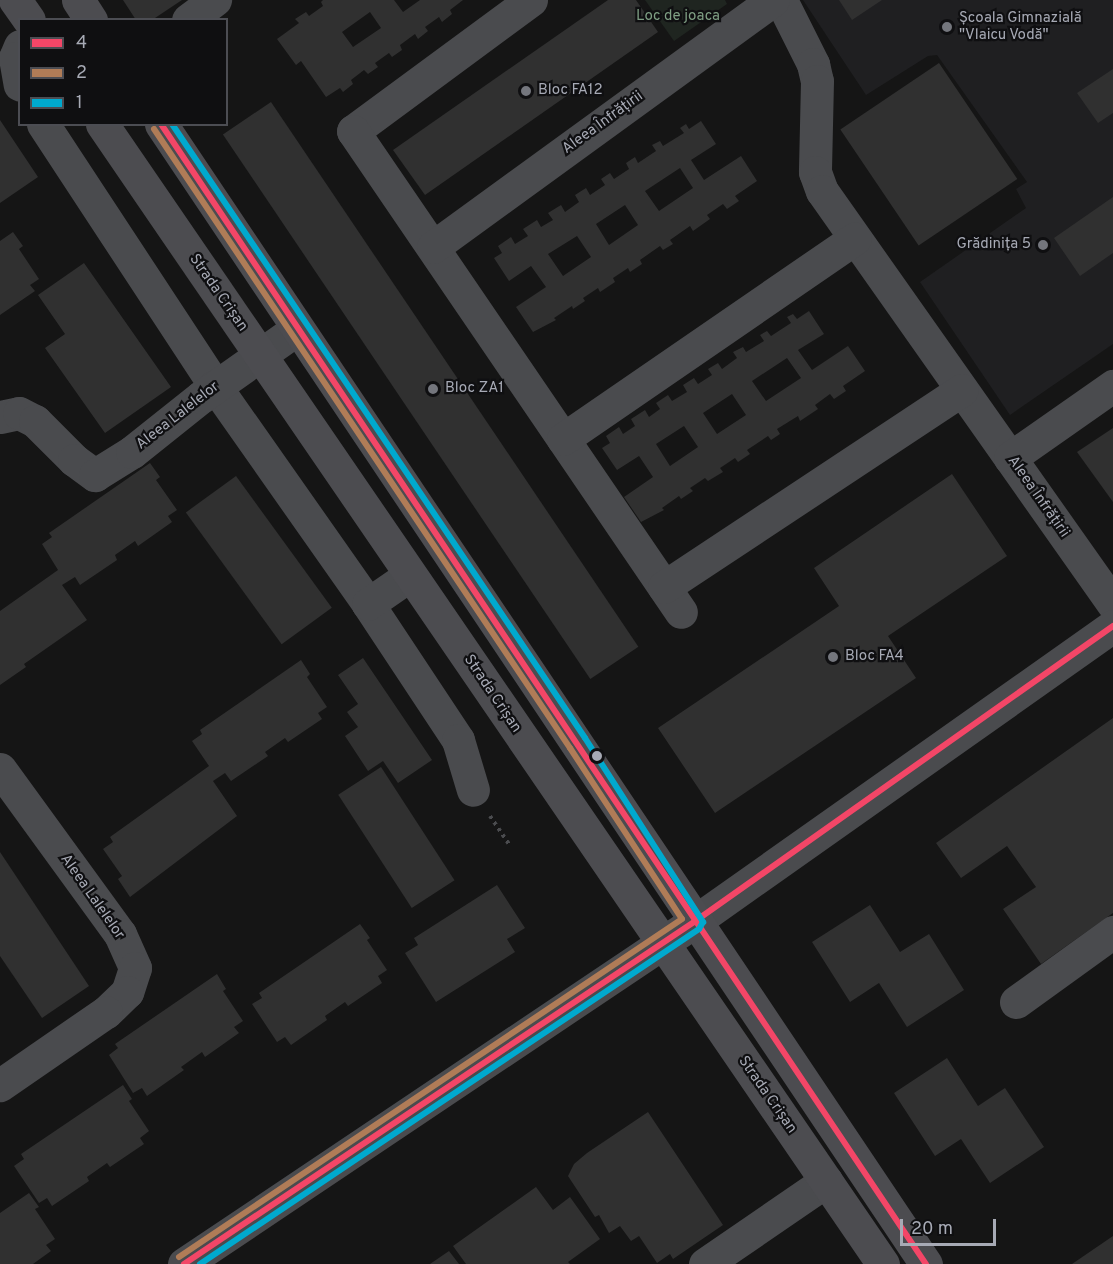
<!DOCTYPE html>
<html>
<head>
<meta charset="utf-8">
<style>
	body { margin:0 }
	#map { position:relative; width:1113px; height:1264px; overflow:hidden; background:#151515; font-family:Overpass,sans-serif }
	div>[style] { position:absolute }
	.built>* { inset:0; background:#1f1f21 }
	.green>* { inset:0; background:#1f2520 }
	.building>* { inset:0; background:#303030; transform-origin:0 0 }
	.path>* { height:4px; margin-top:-2px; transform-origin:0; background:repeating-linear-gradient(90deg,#4b4c4f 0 3px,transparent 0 7.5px) }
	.minor>* { height:33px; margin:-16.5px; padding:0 16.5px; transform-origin:16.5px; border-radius:16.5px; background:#4a4b4e }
	.major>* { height:33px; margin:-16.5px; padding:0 16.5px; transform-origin:16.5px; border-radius:16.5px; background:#4c4c50 }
	.bus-1>* { height:6px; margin:-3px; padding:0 3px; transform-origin:3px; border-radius:3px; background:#f34667 }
	.bus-2>* { height:6px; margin:-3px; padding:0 3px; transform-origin:3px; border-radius:3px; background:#b07c57 }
	.bus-3>* { height:6px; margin:-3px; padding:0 3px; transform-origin:3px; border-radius:3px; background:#00a9ce }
	.dots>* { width:16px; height:16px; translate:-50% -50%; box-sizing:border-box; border:3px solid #0f0f11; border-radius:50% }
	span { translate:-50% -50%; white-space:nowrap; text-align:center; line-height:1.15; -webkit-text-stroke:4.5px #0f0f11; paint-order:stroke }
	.park-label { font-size:15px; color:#7f9f84 }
	.poi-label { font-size:15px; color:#a7aab5 }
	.left { translate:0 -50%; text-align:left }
	.right { translate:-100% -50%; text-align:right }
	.street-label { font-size:15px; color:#a7aab5 }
	.legend { position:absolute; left:18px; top:18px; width:210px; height:108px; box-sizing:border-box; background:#0f0f11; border:2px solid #4c4d53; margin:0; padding:8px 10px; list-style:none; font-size:18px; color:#a7aab5 }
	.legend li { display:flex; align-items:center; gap:12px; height:30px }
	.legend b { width:30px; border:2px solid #4c4d53 }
	.scale { position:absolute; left:900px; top:1219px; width:96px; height:27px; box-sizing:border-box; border:3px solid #a7aab5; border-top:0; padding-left:8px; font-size:18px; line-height:21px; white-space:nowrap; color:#a7aab5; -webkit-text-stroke:4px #0f0f11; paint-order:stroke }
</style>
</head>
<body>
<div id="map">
	<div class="built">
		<i style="clip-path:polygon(803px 0,1113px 0,1113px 344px,1010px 415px,920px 282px,1026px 208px,1016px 189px,1027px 182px,937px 55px,928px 56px,866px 95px)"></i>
	</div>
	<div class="green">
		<i style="clip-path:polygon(645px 0,725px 0,727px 4px,674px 41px)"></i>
	</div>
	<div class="building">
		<i style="clip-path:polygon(123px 0,182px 0,152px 20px,136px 20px)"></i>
		<i style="clip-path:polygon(evenodd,323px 0,394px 0,403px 12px,420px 0,463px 0,450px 10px,452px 14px,442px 22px,439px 17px,425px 27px,428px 31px,418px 39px,415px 34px,400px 45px,402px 50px,392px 57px,389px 53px,375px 63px,378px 67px,368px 74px,364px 70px,351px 80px,353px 84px,343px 92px,340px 88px,326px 97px,301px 61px,296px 65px,277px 39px,299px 23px,295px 19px,306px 12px,309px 16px,323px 6px,321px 2px,323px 0,370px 12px,381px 28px,353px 47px,342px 32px,370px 12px)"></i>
		<i style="clip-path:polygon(608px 0,636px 0,658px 32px,425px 195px,393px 150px)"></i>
		<i style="clip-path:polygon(839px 0,882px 0,852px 20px)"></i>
		<i style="left:939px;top:63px;width:140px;height:119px;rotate:56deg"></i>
		<i style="clip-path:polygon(1113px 69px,1113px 113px,1098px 123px,1077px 93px)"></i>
		<i style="left:271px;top:102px;width:657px;height:58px;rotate:56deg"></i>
		<i style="clip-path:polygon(0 120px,38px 177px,0 203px)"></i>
		<i style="clip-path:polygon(evenodd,701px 121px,716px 144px,691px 160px,704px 180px,741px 156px,757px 181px,735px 196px,739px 201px,727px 209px,723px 204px,707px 215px,710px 219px,693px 231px,690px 226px,670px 240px,673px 244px,663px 250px,660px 246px,640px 260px,642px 264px,630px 272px,628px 268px,613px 278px,615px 282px,600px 292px,598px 288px,583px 298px,585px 301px,573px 309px,572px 306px,554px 318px,556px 320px,533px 332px,516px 307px,546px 287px,531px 266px,509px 281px,494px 258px,502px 253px,498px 246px,511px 237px,515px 244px,528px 236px,523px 229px,537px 220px,541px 227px,553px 220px,548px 213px,561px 205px,565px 212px,579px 202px,575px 195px,586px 188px,590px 195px,605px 185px,601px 179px,610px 173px,614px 179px,629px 169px,626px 163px,635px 157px,638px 163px,656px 151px,652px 145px,660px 141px,663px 146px,684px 133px,680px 128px,686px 124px,689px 129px,701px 121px,680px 168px,693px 188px,659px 211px,645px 191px,680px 168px,701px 121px,625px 205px,638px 225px,609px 245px,596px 224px,625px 205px,701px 121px,577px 236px,591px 257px,563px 276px,548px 254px,577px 236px)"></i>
		<i style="clip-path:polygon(1113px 197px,1113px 253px,1080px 276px,1054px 238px)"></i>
		<i style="clip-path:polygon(13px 232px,23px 246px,19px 249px,39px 279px,30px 285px,35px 291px,0 315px,0 241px)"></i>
		<i style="clip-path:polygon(84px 263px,171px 387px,105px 433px,45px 348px,65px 334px,38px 295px)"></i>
		<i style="clip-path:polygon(evenodd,809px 311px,824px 334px,798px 350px,812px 370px,848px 346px,865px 371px,843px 386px,846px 391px,834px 399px,830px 394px,815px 405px,818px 409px,800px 421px,798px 416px,777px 429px,780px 434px,771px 440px,768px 436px,747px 450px,750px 454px,738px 462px,735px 458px,720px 468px,723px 472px,708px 481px,705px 478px,690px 488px,693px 491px,681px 499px,679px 496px,662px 508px,664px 510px,641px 522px,624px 497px,653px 477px,639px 456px,617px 470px,602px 448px,610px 443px,606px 436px,619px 427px,623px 434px,635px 426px,631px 419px,645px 410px,649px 417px,660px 409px,656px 403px,668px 395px,672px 401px,687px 392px,683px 385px,694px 378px,698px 384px,712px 375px,708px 369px,718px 363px,722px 369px,737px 358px,733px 352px,743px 347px,746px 352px,764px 341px,760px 335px,767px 331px,771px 336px,791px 323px,787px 317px,793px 314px,797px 319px,809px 311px,787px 358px,801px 378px,766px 401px,752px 381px,787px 358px,809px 311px,732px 394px,746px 415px,717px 434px,703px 413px,732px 394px,809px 311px,684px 426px,698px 447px,670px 466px,656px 444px,684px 426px)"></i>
		<i style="clip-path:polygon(1113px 428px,1113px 502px,1077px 452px)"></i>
		<i style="clip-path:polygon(150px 463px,160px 477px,156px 480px,177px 510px,168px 516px,172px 522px,138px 546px,135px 541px,115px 555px,117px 560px,80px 585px,75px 577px,62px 585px,87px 620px,24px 664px,26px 667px,0 685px,0 611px,58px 570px,42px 544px,52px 537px,49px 533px)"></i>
		<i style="clip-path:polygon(952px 474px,1007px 556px,888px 636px,916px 678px,715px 813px,658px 728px,839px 606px,814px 568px)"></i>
		<i style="left:236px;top:476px;width:163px;height:62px;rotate:54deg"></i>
		<i style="clip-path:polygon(363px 658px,432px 760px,398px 783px,383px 761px,368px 771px,345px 736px,358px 727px,347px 712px,358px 704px,338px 675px)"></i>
		<i style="clip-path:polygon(301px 660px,310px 674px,307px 677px,327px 707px,318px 713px,322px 719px,288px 742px,285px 738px,265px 752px,268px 756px,231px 781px,225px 773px,213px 781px,237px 816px,130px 897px,118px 879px,122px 876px,103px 849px,113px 842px,110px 837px,209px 766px,192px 741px,202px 734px,200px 730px)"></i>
		<i style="clip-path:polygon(1113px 718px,1113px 913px,1041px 964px,1003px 909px,1036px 887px,1007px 846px,961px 878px,936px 843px)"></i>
		<i style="left:381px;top:767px;width:135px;height:51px;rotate:57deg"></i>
		<i style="clip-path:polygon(0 852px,89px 986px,42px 1018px,0 956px)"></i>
		<i style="clip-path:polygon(497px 885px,525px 928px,507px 939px,515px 952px,436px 1002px,405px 953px,418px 945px,414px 938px)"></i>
		<i style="clip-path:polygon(870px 905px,900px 952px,929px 934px,964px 990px,907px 1027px,879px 983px,850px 1002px,812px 942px)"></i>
		<i style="clip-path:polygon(360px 924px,370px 938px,367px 940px,387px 970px,378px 976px,382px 983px,348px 1006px,345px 1002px,325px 1016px,327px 1020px,291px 1045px,285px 1037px,277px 1042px,252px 1004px,262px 998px,259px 993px)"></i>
		<i style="clip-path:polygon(217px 974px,226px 989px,223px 991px,243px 1021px,234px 1027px,239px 1033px,205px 1057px,202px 1052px,181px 1067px,184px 1070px,147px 1096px,142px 1088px,133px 1093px,109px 1055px,118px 1048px,115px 1044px)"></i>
		<i style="clip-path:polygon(947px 1058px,978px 1106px,1005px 1088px,1044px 1147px,990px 1183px,961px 1139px,935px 1156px,894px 1093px)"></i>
		<i style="clip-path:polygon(123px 1085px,132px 1099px,129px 1101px,149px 1131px,140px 1138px,144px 1144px,110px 1167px,107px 1163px,87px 1177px,89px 1181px,52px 1206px,47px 1198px,39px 1203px,14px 1166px,24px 1159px,21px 1154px)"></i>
		<i style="clip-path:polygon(648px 1112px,723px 1225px,673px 1259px,670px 1254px,657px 1263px,639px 1236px,631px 1241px,620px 1226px,609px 1233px,599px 1215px,595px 1217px,568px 1176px,574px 1164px,587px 1153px)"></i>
		<i style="clip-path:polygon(536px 1187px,553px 1210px,570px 1197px,600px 1239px,568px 1262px,570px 1264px,466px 1264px,453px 1246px)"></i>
		<i style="clip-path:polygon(29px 1193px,39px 1207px,35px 1209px,55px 1239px,46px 1245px,51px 1251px,33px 1264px,0 1264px,0 1213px)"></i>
		<i style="clip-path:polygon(1113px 1236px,1113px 1264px,1072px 1264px)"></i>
		<i style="clip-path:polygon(449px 1251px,459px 1264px,430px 1264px)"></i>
	</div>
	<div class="path">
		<i style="left:490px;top:816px;width:36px;rotate:56deg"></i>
	</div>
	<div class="minor">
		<i style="left:531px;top:0;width:221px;rotate:143.6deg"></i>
		<i style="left:353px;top:131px;width:582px;rotate:55.71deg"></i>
		<i style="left:781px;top:0;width:72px;rotate:63.4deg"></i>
		<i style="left:813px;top:64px;width:17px;rotate:77deg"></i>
		<i style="left:817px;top:81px;width:91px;rotate:91.3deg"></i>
		<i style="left:815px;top:172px;width:20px;rotate:70deg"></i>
		<i style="left:822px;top:191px;width:505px;rotate:54.83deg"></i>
		<i style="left:188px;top:20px;width:34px;rotate:-37deg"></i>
		<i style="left:20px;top:46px;width:13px;rotate:113deg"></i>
		<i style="left:15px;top:58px;width:27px;rotate:80deg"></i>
		<i style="left:43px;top:124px;width:313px;rotate:56.7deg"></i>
		<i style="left:215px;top:386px;width:266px;rotate:54.9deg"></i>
		<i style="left:368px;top:604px;width:163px;rotate:56.5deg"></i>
		<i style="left:458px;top:740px;width:52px;rotate:73.3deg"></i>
		<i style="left:433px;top:247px;width:420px;rotate:-36deg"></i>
		<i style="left:0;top:417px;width:19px;rotate:-12deg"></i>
		<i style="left:19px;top:413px;width:18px;rotate:27deg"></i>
		<i style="left:35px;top:421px;width:55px;rotate:45deg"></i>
		<i style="left:74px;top:460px;width:26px;rotate:36deg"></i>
		<i style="left:95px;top:475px;width:44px;rotate:-31.9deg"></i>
		<i style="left:132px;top:452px;width:88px;rotate:-38.6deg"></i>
		<i style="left:201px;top:397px;width:118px;rotate:-35.3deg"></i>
		<i style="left:563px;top:439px;width:354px;rotate:-34.5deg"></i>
		<i style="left:1010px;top:458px;width:126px;rotate:-35deg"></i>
		<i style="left:664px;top:587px;width:357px;rotate:-33.5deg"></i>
		<i style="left:368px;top:604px;width:51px;rotate:-34.6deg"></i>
		<i style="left:0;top:769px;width:204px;rotate:54deg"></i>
		<i style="left:120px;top:934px;width:37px;rotate:66deg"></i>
		<i style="left:135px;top:968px;width:25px;rotate:108deg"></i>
		<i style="left:127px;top:992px;width:29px;rotate:136deg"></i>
		<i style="left:106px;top:1012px;width:129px;rotate:145.4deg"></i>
		<i style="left:1016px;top:1002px;width:120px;rotate:-35.8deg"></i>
		<i style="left:184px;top:1264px;width:614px;rotate:-33.85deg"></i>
		<i style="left:694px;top:922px;width:513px;rotate:-35.24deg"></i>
		<i style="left:705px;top:1264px;width:147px;rotate:-34.4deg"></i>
	</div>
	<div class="major">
		<i style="left:15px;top:0;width:24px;rotate:55deg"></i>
		<i style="left:78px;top:0;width:24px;rotate:57deg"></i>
		<i style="left:102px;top:124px;width:1382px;rotate:55.59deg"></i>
		<i style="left:161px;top:124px;width:1373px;rotate:56.14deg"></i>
	</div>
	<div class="bus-1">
		<i style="left:161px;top:124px;width:1373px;rotate:56.14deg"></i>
		<i style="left:184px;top:1264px;width:614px;rotate:-33.85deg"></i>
		<i style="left:694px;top:922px;width:513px;rotate:-35.24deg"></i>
	</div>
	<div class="bus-2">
		<i style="left:154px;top:129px;width:746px;rotate:56.1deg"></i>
		<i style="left:570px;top:748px;width:204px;rotate:56.8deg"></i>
		<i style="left:682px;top:919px;width:606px;rotate:146.1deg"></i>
	</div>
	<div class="bus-3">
		<i style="left:172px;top:124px;width:740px;rotate:56.07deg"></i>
		<i style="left:585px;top:738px;width:219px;rotate:57.3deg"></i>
		<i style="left:703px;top:922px;width:8px;rotate:120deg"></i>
		<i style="left:699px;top:929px;width:601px;rotate:146.12deg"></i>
	</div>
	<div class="dots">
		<i style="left:947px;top:27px;background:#74767d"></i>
		<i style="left:526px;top:91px;background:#74767d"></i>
		<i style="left:1043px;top:245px;background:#74767d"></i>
		<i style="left:433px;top:389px;background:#74767d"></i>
		<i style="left:833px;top:657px;background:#74767d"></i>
		<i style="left:597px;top:756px;background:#a7aab5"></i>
	</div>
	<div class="park-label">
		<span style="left:678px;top:17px">Loc de joaca</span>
	</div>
	<div class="poi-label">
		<span class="left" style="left:959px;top:27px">Școala Gimnazială<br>"Vlaicu Vodă"</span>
		<span class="left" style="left:538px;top:91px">Bloc FA12</span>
		<span class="right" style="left:1031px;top:245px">Grădinița 5</span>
		<span class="left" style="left:445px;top:389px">Bloc ZA1</span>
		<span class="left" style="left:845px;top:657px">Bloc FA4</span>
	</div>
	<div class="street-label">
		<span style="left:603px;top:123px;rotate:-36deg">Aleea Înfrățirii</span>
		<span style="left:218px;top:293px;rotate:55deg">Strada Crișan</span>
		<span style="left:178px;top:416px;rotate:-38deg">Aleea Lalelelor</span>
		<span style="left:1038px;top:497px;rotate:55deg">Aleea Înfrățirii</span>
		<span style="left:492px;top:694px;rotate:56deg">Strada Crișan</span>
		<span style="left:92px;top:897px;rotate:55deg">Aleea Lalelelor</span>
		<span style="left:767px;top:1095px;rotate:55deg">Strada Crișan</span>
	</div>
	<ul class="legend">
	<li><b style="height:8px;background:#f34667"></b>4</li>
	<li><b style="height:8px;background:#b07c57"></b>2</li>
	<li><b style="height:8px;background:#00a9ce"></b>1</li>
	</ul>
	<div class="scale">20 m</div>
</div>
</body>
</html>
